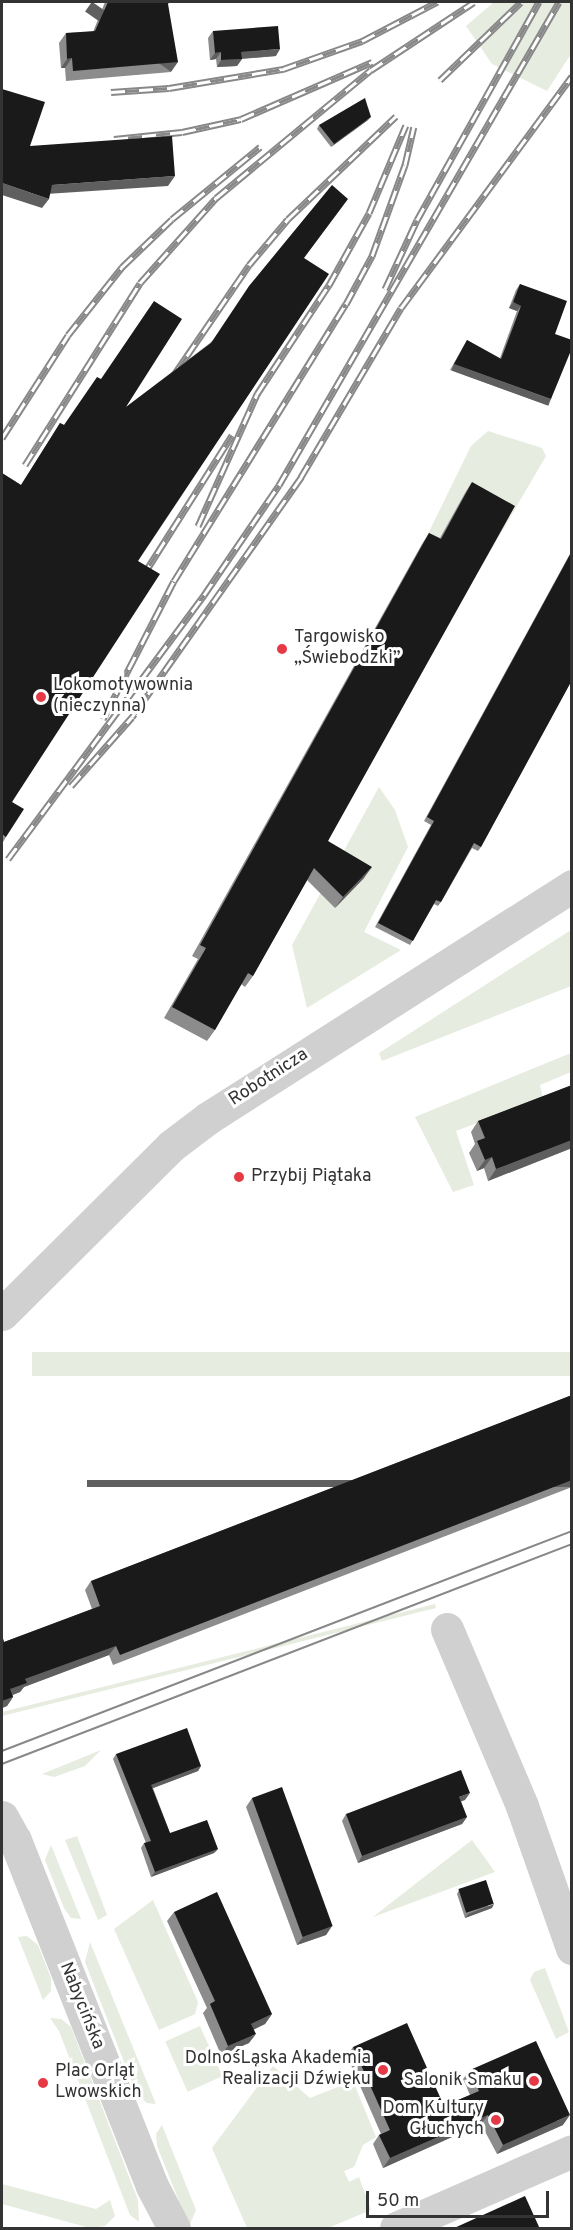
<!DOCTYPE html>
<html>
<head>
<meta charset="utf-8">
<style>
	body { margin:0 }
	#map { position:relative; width:573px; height:2230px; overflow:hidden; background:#fff; font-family:Overpass,sans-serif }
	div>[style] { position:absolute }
	.green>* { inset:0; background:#e6ecdf; transform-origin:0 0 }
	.minor>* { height:33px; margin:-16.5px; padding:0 16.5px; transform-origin:16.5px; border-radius:16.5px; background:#d0d0d0 }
	.tram>* { height:1.5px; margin:-0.75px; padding:0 0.75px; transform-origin:0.75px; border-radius:0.75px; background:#888 }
	.rail>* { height:7px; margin-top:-3.5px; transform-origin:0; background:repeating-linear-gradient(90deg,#fff 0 14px,#888 0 28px); box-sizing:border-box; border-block:2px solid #888 }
	.wall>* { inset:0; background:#8c8c8c }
	.shaded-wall>* { inset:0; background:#5f5f5f; transform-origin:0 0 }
	.building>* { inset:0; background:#1a1a1a; transform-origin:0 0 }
	.dots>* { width:16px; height:16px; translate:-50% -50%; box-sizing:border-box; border:3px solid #fff; border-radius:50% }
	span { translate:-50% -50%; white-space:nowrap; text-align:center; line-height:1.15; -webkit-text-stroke:6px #fff; paint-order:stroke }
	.poi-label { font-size:18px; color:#333 }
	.left { translate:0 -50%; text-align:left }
	.right { translate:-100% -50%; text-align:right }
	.street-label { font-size:18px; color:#333 }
	.frame { position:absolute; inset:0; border:3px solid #333; pointer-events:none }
	.scale { position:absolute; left:366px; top:2191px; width:183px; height:27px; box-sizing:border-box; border:3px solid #333; border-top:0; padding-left:8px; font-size:18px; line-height:21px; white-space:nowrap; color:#333; -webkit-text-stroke:4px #fff; paint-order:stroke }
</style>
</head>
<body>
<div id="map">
	<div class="green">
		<i style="clip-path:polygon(494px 2px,571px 2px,571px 54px,547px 91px,492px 64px,466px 26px)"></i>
		<i style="clip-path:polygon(488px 431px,542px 448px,546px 456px,480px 569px,425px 540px,471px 446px)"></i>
		<i style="clip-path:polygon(379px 787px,395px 810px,408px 847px,364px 932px,401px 950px,307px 1008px,292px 945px)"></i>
		<i style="clip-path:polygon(571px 930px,571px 986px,382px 1061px,379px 1053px)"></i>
		<i style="clip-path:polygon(571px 1053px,571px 1072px,540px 1085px,543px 1098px,456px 1131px,474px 1185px,453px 1192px,415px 1117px)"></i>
		<i style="left:571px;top:1352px;width:24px;height:539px;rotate:90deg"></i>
		<i style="left:435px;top:1604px;width:4px;height:464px;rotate:76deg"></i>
		<i style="clip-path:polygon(101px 1750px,85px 1766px,54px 1777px,42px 1774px)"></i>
		<i style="clip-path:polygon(77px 1836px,107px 1915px,98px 1920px,65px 1840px)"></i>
		<i style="clip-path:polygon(472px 1840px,495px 1872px,373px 1917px,419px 1881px)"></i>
		<i style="clip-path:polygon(51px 1845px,81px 1919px,71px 1918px,64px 1908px,45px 1860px)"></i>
		<i style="clip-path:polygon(153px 1900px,198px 2002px,195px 2014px,159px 2030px,114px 1929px)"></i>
		<i style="clip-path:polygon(27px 1936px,38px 1945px,51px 1978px,51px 1991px,43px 2000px,18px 1937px)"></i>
		<i style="clip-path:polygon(90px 1942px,156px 2104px,147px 2103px,137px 2095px,85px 1962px)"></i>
		<i style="clip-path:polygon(545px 1968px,569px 2032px,556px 2039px,530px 1980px,534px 1972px)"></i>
		<i style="clip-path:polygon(50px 2018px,61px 2019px,71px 2027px,138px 2200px,139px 2222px,130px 2215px,59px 2031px)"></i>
		<i style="left:200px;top:2026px;width:55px;height:38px;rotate:66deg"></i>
		<i style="clip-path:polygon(273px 2066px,310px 2098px,353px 2081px,376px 2137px,363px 2145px,354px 2167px,344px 2171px,349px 2182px,359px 2177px,371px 2210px,328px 2228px,247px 2228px,212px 2148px)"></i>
		<i style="clip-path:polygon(162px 2125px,196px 2210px,189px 2226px,157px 2146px,156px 2134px)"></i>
		<i style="clip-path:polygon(2px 2184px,96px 2209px,110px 2200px,115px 2216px,105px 2226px,90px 2228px,2px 2204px)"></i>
	</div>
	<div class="minor">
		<i style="left:2px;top:1314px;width:238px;rotate:-44.8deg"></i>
		<i style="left:171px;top:1146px;width:46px;rotate:-37.1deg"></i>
		<i style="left:208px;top:1118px;width:432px;rotate:-32.5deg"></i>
		<i style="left:447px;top:1629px;width:192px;rotate:67deg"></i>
		<i style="left:522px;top:1806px;width:151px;rotate:70.6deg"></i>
		<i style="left:2px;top:1817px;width:26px;rotate:61deg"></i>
		<i style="left:15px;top:1840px;width:372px;rotate:68.4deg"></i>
		<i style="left:152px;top:2186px;width:47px;rotate:62.4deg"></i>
		<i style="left:396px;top:2228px;width:192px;rotate:-23.6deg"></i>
	</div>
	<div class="tram">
		<i style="left:2px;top:1751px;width:611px;rotate:-21.1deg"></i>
		<i style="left:2px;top:1764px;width:611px;rotate:-21.1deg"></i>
	</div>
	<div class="rail">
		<i style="left:440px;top:80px;width:112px;rotate:-43.9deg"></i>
		<i style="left:111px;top:92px;width:58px;rotate:-3.9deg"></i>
		<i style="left:169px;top:88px;width:116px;rotate:-9.5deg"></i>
		<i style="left:283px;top:69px;width:84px;rotate:-19.5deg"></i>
		<i style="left:362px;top:41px;width:85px;rotate:-27.5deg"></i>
		<i style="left:114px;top:139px;width:68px;rotate:-5.9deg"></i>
		<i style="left:182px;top:132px;width:60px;rotate:-12.4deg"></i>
		<i style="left:241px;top:119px;width:143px;rotate:-23.5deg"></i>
		<i style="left:385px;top:289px;width:76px;rotate:-65.1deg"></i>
		<i style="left:417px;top:220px;width:250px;rotate:-60.8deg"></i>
		<i style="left:171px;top:379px;width:138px;rotate:-55.6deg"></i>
		<i style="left:249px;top:265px;width:60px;rotate:-49.7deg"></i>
		<i style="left:288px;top:219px;width:149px;rotate:-43.6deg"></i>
		<i style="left:2px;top:438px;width:122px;rotate:-57.3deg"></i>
		<i style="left:68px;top:335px;width:87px;rotate:-51.5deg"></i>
		<i style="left:122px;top:267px;width:69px;rotate:-43.8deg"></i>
		<i style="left:172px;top:219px;width:114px;rotate:-39.3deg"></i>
		<i style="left:25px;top:465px;width:215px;rotate:-57.7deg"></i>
		<i style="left:140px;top:283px;width:114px;rotate:-48.2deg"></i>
		<i style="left:216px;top:198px;width:201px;rotate:-39.6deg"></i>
		<i style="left:371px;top:70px;width:123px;rotate:-33.4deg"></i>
		<i style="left:198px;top:526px;width:145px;rotate:-65.9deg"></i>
		<i style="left:257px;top:394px;width:131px;rotate:-56.6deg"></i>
		<i style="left:329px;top:285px;width:82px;rotate:-60.9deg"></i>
		<i style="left:369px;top:213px;width:95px;rotate:-67.2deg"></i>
		<i style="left:142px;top:577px;width:168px;rotate:-57.6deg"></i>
		<i style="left:103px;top:719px;width:155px;rotate:-62.8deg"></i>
		<i style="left:174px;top:581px;width:326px;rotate:-58.2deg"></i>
		<i style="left:346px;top:304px;width:55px;rotate:-61.6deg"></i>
		<i style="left:372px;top:256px;width:97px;rotate:-70.1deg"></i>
		<i style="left:405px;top:165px;width:39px;rotate:-77deg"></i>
		<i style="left:71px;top:786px;width:92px;rotate:-48.5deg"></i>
		<i style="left:132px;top:717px;width:294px;rotate:-54.8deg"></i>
		<i style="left:301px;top:477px;width:196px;rotate:-59.4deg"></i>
		<i style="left:401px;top:308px;width:288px;rotate:-53.6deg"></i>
		<i style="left:8px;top:859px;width:329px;rotate:-53.4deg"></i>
		<i style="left:204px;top:595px;width:133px;rotate:-55.7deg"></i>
		<i style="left:279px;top:485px;width:558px;rotate:-59.9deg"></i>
	</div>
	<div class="wall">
		<i style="clip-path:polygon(105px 2px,169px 2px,168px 4px,171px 72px,66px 81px,65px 68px,61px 68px,59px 43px,66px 33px,93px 32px)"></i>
		<i style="clip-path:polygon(213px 31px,276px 56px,242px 59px,237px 66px,217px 67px,216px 59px,210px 60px,208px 38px)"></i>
		<i style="clip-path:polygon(368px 120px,331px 147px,317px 129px,319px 125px)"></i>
		<i style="clip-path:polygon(305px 258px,138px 561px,12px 802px,6px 837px,2px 844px,2px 473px,21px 485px,60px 423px,64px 425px,126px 407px,210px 343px)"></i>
		<i style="clip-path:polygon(520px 284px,555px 334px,551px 399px,547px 405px,450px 370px,467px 340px,500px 358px,517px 311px,509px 308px,516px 290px)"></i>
		<i style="clip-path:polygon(472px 482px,328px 841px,364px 878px,335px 908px,307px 880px,253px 976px,245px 987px,241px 984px,215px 1030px,207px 1041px,164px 1018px,198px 959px,192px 956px,422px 544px,429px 533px,440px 538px,465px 493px)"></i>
		<i style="clip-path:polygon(572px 550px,572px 680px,481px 847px,478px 851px,472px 848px,441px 902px,438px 906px,434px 904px,410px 945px,375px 927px,431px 825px,424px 821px)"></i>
		<i style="clip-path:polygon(572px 1085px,572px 1148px,488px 1181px,484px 1168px,477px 1171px,469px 1153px,475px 1144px,471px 1132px,478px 1121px)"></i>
		<i style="clip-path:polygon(572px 1395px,572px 1487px,113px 1665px,109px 1655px,24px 1687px,20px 1692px,13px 1695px,13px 1697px,7px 1706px,2px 1708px,2px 1635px,4px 1642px,92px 1609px,85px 1590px,91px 1581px)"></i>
		<i style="clip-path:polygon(116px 1754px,201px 1766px,198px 1771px,153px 1788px,170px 1833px,218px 1849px,214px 1853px,151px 1877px,141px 1848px,144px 1843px,146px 1843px,113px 1759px)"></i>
		<i style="clip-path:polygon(252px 1798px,332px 1926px,326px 1935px,297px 1945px,246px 1807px)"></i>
		<i style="clip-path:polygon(465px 1800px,461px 1801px,467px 1817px,462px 1824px,358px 1863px,342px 1821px,346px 1814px)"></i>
		<i style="clip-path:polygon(459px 1890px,492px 1908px,465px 1918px,457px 1894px)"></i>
		<i style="clip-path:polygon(174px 1912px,272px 2014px,265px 2024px,254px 2029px,249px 2043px,221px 2055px,203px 2013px,207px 2008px,167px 1921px)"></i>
		<i style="clip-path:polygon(353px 2047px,444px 2106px,470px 2095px,463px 2079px,470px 2070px,563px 2125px,497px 2154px,481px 2124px,383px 2168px,373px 2144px,379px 2135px,381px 2134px,347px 2056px)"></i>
	</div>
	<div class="shaded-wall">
		<i style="clip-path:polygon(280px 49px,276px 56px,237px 59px,241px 52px)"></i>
		<i style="clip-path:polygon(221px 52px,216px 59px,210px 60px,215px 53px)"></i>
		<i style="clip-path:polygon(72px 58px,65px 68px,61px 68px,67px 59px)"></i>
		<i style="clip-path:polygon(242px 59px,237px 66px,217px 67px,221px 60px)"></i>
		<i style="left:178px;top:62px;width:12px;height:105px;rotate:125deg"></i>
		<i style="clip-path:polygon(371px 117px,368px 120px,331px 147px,334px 144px)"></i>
		<i style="clip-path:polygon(175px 176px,168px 186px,46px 194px,52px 185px)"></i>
		<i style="clip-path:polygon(2px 183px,49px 199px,42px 208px,2px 195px)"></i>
		<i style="clip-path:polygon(513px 302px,521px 306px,517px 311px,509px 308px)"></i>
		<i style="left:454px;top:364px;width:103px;height:7px;rotate:20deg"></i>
		<i style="clip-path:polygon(372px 867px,364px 878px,335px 908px,343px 897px)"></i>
		<i style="clip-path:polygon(572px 1140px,572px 1148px,488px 1181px,496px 1169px)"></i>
		<i style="clip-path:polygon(492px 1157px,484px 1168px,477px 1171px,485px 1160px)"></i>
		<i style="left:572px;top:1480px;width:7px;height:485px;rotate:90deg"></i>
		<i style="clip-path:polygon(116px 1646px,109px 1655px,24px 1687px,20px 1692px,4px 1698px,10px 1689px,25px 1679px)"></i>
		<i style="clip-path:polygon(13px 1697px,7px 1706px,2px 1708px,2px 1701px)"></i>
		<i style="clip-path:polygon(201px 1766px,198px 1771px,148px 1790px,151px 1785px)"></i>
		<i style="clip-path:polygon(470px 1793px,465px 1800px,454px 1804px,459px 1797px)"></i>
		<i style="clip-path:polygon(467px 1817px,462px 1824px,358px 1863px,362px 1856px)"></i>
		<i style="clip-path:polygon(218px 1849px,214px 1853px,151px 1877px,155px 1872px)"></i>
		<i style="clip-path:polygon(494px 1904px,492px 1908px,465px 1918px,468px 1914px)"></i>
		<i style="clip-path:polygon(332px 1926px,326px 1935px,297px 1945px,303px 1937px)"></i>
		<i style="clip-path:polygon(272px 2014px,265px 2024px,245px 2034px,251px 2024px)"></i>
		<i style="clip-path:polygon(256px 2034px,249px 2043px,221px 2055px,228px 2046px)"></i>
		<i style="clip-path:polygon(488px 2115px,481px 2124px,383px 2168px,390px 2158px)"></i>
		<i style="clip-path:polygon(570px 2115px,563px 2125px,497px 2154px,503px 2145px)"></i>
	</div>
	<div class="building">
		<i style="clip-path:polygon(108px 2px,169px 2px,168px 4px,178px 62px,73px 71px,72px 58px,67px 59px,66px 33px,95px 31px)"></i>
		<i style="clip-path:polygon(278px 26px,280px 49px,241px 52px,242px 59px,221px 60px,221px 52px,215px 53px,213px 31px)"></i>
		<i style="clip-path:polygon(2px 89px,45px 102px,30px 146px,172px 136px,175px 176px,52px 185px,49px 199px,2px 183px)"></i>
		<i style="clip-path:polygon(365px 98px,371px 117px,334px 144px,319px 125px)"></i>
		<i style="clip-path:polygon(332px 185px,348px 199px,304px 258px,329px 274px,138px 561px,160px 574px,12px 802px,24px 809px,6px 837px,2px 834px,2px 473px,21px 485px,60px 423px,64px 425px,97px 377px,101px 379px,154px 301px,182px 319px,126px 407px,211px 343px,249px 286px)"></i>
		<i style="clip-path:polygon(520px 284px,567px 301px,555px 334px,572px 340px,572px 348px,551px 399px,454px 364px,467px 340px,501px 359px,521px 306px,513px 302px)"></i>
		<i style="clip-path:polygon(472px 482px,515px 506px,328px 841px,372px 867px,343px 897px,314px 868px,253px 976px,248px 973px,215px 1030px,172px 1007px,206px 948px,200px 945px,429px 533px,441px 539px)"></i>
		<i style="clip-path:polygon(572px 551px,572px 680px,481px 847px,474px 843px,441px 902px,436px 900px,413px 941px,378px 923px,434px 821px,427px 817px)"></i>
		<i style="clip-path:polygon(572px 1085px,572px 1140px,496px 1169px,492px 1157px,485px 1160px,477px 1141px,485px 1138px,478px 1121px)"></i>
		<i style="clip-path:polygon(572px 1395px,572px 1480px,120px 1655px,116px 1646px,25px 1679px,27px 1683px,10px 1689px,13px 1697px,2px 1701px,2px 1635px,4px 1642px,100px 1606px,91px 1581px)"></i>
		<i style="clip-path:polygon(187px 1728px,201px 1766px,151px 1785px,170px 1833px,207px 1820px,218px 1849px,155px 1872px,144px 1843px,151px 1841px,116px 1754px)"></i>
		<i style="clip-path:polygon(461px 1770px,470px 1793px,459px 1797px,467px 1817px,362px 1856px,346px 1814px)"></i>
		<i style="left:282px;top:1787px;width:148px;height:32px;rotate:70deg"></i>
		<i style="left:486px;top:1880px;width:25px;height:29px;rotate:72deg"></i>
		<i style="clip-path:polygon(217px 1892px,272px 2014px,251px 2024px,256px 2034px,228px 2046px,210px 2004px,215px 2001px,174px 1912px)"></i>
		<i style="clip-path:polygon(407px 2023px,444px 2106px,479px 2091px,470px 2070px,536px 2041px,570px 2115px,503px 2145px,488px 2115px,390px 2158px,379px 2135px,390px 2130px,353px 2047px)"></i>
		<i style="clip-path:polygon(525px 2196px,540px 2229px,452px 2229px)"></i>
	</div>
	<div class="dots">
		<i style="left:282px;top:649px;background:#e63946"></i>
		<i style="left:41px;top:697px;background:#e63946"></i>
		<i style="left:239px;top:1177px;background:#e63946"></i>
		<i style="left:383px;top:2070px;background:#e63946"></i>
		<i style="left:534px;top:2081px;background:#e63946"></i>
		<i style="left:43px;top:2083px;background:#e63946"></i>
		<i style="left:496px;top:2120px;background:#e63946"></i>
	</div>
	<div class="poi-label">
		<span class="left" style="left:294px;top:649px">Targowisko<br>„Świebodzki”</span>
		<span class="left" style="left:53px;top:697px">Lokomotywownia<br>(nieczynna)</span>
		<span class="left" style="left:251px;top:1177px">Przybij Piątaka</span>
		<span class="right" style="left:371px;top:2070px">DolnośLąska Akademia<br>Realizacji Dźwięku</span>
		<span class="left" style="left:55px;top:2083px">Plac Orląt<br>Lwowskich</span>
		<span class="right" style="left:522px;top:2081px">Salonik Smaku</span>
		<span class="right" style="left:484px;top:2120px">Dom Kultury<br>Głuchych</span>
	</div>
	<div class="street-label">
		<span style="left:269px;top:1078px;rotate:-33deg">Robotnicza</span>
		<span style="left:81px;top:2006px;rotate:68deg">Nabycińska</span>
	</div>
	<div class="frame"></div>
	<div class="scale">50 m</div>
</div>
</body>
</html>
